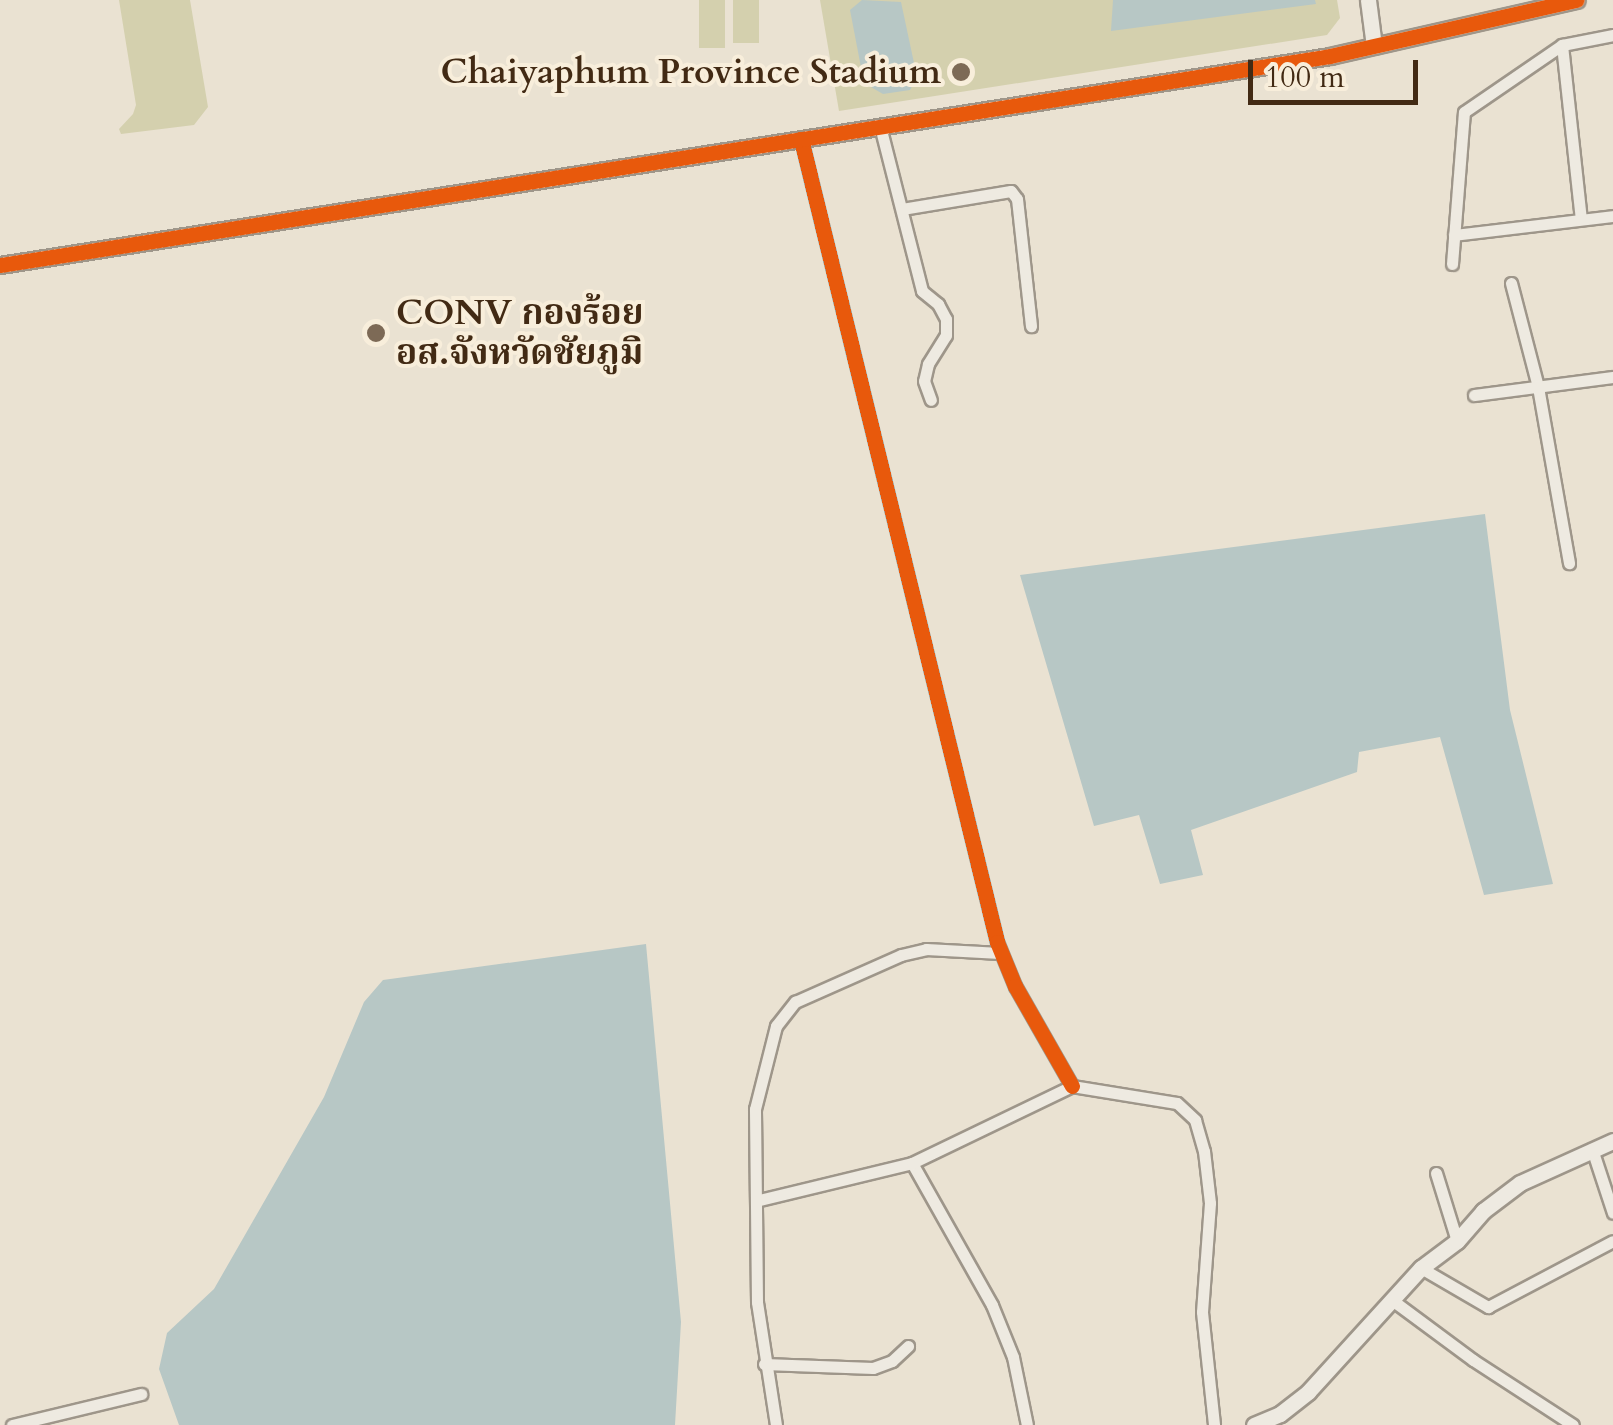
<!DOCTYPE html>
<html>
<head>
<meta charset="utf-8">
<style>
	body { margin:0 }
	#map { position:relative; width:1613px; height:1425px; overflow:hidden; background:#eae2d2; font-family:Cardo,"Noto Serif Thai",serif }
	div>[style] { position:absolute }
	.green>* { inset:0; background:#d4d0ae; transform-origin:0 0 }
	.water>* { inset:0; background:#b7c7c5 }
	.roads { filter:drop-shadow(2px 0 #9e968a) drop-shadow(-2px 0 #9e968a) drop-shadow(0 2px #9e968a) drop-shadow(0 -2px #9e968a) }
	.street>* { height:11px; margin:-5.5px; padding:0 5.5px; transform-origin:5.5px; border-radius:5.5px; background:#eeeae1 }
	.secondary>* { height:15px; margin:-7.5px; padding:0 7.5px; transform-origin:7.5px; border-radius:7.5px; background:#eeeae1 }
	.cycleway>* { height:15px; margin:-7.5px; padding:0 7.5px; transform-origin:7.5px; border-radius:7.5px; background:#e8590c }
	.dots>* { width:28px; height:28px; translate:-50% -50%; box-sizing:border-box; border:5px solid #f8eedb; border-radius:50% }
	span { translate:-50% -50%; white-space:nowrap; text-align:center; line-height:1.15; -webkit-text-stroke:8px #f8eedb; paint-order:stroke }
	.poi-label { font-size:35px; color:#422a14; font-weight:700 }
	.right { translate:-100% -50%; text-align:right }
	.left { translate:0 -50%; text-align:left }
	.scale { position:absolute; left:1248px; top:60px; width:170px; height:45px; box-sizing:border-box; border:5px solid #422a14; border-top:0; padding-left:12px; font-size:30px; line-height:35px; white-space:nowrap; color:#422a14; -webkit-text-stroke:8px #f8eedb; paint-order:stroke }
</style>
</head>
<body>
<div id="map">
	<div class="green">
		<i style="clip-path:polygon(119px 0,190px 0,208px 107px,194px 125px,121px 134px,119px 129px,133px 114px,136px 105px)"></i>
		<i style="left:699px;top:0;width:26px;height:48px"></i>
		<i style="left:733px;top:0;width:26px;height:43px"></i>
		<i style="clip-path:polygon(820px 0,1337px 0,1340px 18px,1327px 35px,839px 111px)"></i>
	</div>
	<div class="water">
		<i style="clip-path:polygon(862px 0,901px 2px,917px 77px,910px 90px,883px 94px,864px 83px,850px 10px)"></i>
		<i style="clip-path:polygon(1113px 0,1315px 0,1316px 4px,1111px 31px)"></i>
		<i style="clip-path:polygon(1485px 514px,1510px 710px,1553px 884px,1484px 895px,1440px 737px,1359px 752px,1357px 772px,1191px 830px,1203px 875px,1160px 884px,1139px 815px,1094px 826px,1020px 575px)"></i>
		<i style="clip-path:polygon(646px 944px,681px 1322px,675px 1425px,179px 1425px,159px 1369px,167px 1333px,214px 1289px,324px 1097px,364px 1002px,383px 980px)"></i>
	</div>
	<div class="roads">
		<div class="street">
			<i style="left:1562px;top:45px;width:175px;rotate:83.8deg"></i>
			<i style="left:880px;top:126px;width:170px;rotate:75.7deg"></i>
			<i style="left:922px;top:291px;width:21px;rotate:39deg"></i>
			<i style="left:938px;top:304px;width:17px;rotate:62deg"></i>
			<i style="left:946px;top:319px;width:16px;rotate:90deg"></i>
			<i style="left:946px;top:335px;width:34px;rotate:122deg"></i>
			<i style="left:928px;top:364px;width:17px;rotate:103deg"></i>
			<i style="left:924px;top:381px;width:20px;rotate:70deg"></i>
			<i style="left:801px;top:139px;width:827px;rotate:76.28deg"></i>
			<i style="left:997px;top:942px;width:48px;rotate:67.8deg"></i>
			<i style="left:1015px;top:986px;width:115px;rotate:60.3deg"></i>
			<i style="left:902px;top:209px;width:110px;rotate:-9.4deg"></i>
			<i style="left:1011px;top:191px;width:10px;rotate:53deg"></i>
			<i style="left:1017px;top:199px;width:128px;rotate:83.7deg"></i>
			<i style="left:1454px;top:235px;width:160px;rotate:-6.8deg"></i>
			<i style="left:1452px;top:264px;width:152px;rotate:-85.5deg"></i>
			<i style="left:1464px;top:112px;width:119px;rotate:-34.4deg"></i>
			<i style="left:1562px;top:45px;width:52px;rotate:-11.1deg"></i>
			<i style="left:1511px;top:283px;width:107px;rotate:75.4deg"></i>
			<i style="left:1538px;top:387px;width:179px;rotate:80deg"></i>
			<i style="left:1474px;top:395px;width:140px;rotate:-7.4deg"></i>
			<i style="left:1592px;top:1149px;width:67px;rotate:71.8deg"></i>
			<i style="left:912px;top:1163px;width:163px;rotate:60.6deg"></i>
			<i style="left:992px;top:1305px;width:56px;rotate:68deg"></i>
			<i style="left:1013px;top:1357px;width:69px;rotate:78.4deg"></i>
			<i style="left:1436px;top:1173px;width:71px;rotate:72.8deg"></i>
			<i style="left:759px;top:1200px;width:157px;rotate:-13.6deg"></i>
			<i style="left:912px;top:1163px;width:178px;rotate:-25.7deg"></i>
			<i style="left:1072px;top:1086px;width:106px;rotate:9.2deg"></i>
			<i style="left:1177px;top:1103px;width:25px;rotate:43deg"></i>
			<i style="left:1195px;top:1120px;width:32px;rotate:74deg"></i>
			<i style="left:1204px;top:1151px;width:52px;rotate:83.4deg"></i>
			<i style="left:1210px;top:1203px;width:109px;rotate:94.2deg"></i>
			<i style="left:1202px;top:1312px;width:114px;rotate:83.9deg"></i>
			<i style="left:1421px;top:1268px;width:78px;rotate:30.2deg"></i>
			<i style="left:1488px;top:1307px;width:141px;rotate:-27.8deg"></i>
			<i style="left:1392px;top:1300px;width:101px;rotate:36.5deg"></i>
			<i style="left:1473px;top:1360px;width:119px;rotate:33deg"></i>
			<i style="left:764px;top:1364px;width:109px;rotate:2.1deg"></i>
			<i style="left:873px;top:1368px;width:20px;rotate:-20deg"></i>
			<i style="left:892px;top:1361px;width:22px;rotate:-43deg"></i>
			<i style="left:12px;top:1425px;width:133px;rotate:-13.5deg"></i>
			<i style="left:776px;top:1425px;width:124px;rotate:-98.8deg"></i>
			<i style="left:757px;top:1302px;width:193px;rotate:-90.6deg"></i>
			<i style="left:755px;top:1109px;width:86px;rotate:-75.8deg"></i>
			<i style="left:776px;top:1026px;width:31px;rotate:-52deg"></i>
			<i style="left:795px;top:1002px;width:116px;rotate:-23.9deg"></i>
			<i style="left:901px;top:955px;width:26px;rotate:-13deg"></i>
			<i style="left:926px;top:949px;width:74px;rotate:3.1deg"></i>
		</div>
		<div class="secondary">
			<i style="left:1368px;top:0;width:46px;rotate:82.6deg"></i>
			<i style="left:0;top:265px;width:1346px;rotate:-8.93deg"></i>
			<i style="left:1330px;top:56px;width:253px;rotate:-12.8deg"></i>
			<i style="left:1254px;top:1425px;width:28px;rotate:-23deg"></i>
			<i style="left:1280px;top:1414px;width:36px;rotate:-38deg"></i>
			<i style="left:1308px;top:1392px;width:168px;rotate:-47.7deg"></i>
			<i style="left:1421px;top:1268px;width:45px;rotate:-36.9deg"></i>
			<i style="left:1457px;top:1241px;width:40px;rotate:-49deg"></i>
			<i style="left:1483px;top:1211px;width:46px;rotate:-37.1deg"></i>
			<i style="left:1520px;top:1183px;width:102px;rotate:-24.3deg"></i>
		</div>
	</div>
	<div class="cycleway">
		<i style="left:801px;top:139px;width:827px;rotate:76.28deg"></i>
		<i style="left:997px;top:942px;width:48px;rotate:67.8deg"></i>
		<i style="left:1015px;top:986px;width:115px;rotate:60.3deg"></i>
		<i style="left:0;top:265px;width:1346px;rotate:-8.93deg"></i>
		<i style="left:1330px;top:56px;width:253px;rotate:-12.8deg"></i>
	</div>
	<div class="dots">
		<i style="left:961px;top:72px;background:#7d6a56"></i>
		<i style="left:376px;top:333px;background:#7d6a56"></i>
	</div>
	<div class="poi-label">
		<span class="right" style="left:941px;top:72px">Chaiyaphum Province Stadium</span>
		<span class="left" style="left:396px;top:333px">CONV กองร้อย<br>อส.จังหวัดชัยภูมิ</span>
	</div>
	<div class="scale">100 m</div>
</div>
</body>
</html>
